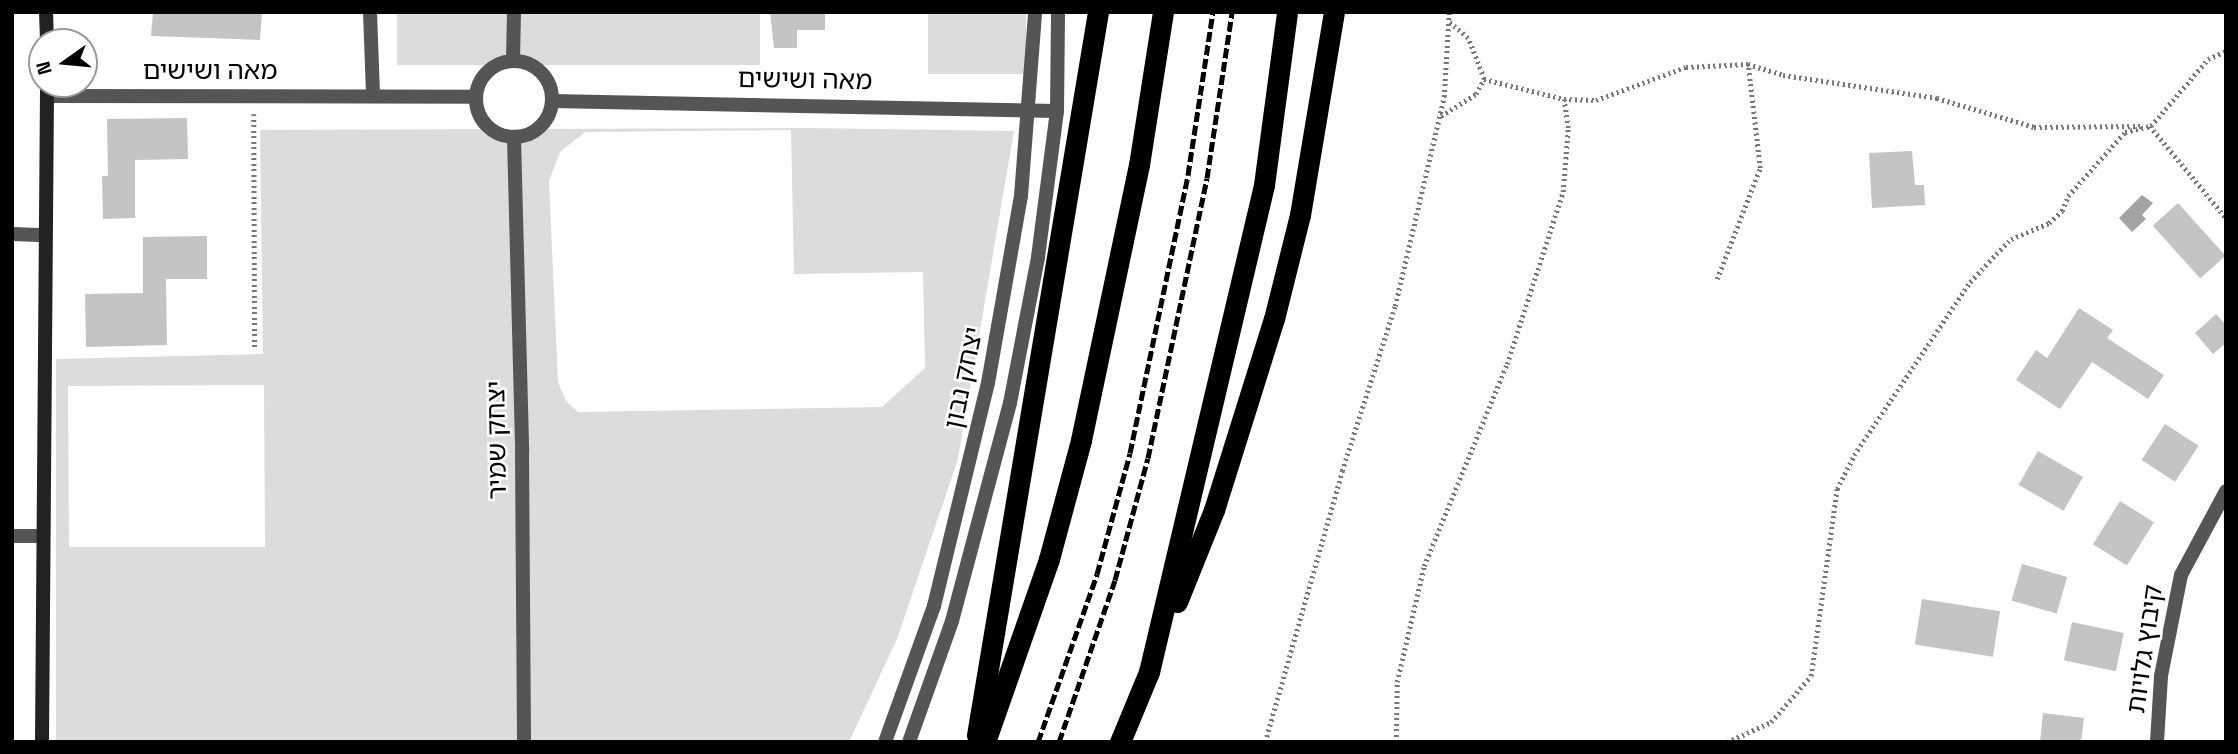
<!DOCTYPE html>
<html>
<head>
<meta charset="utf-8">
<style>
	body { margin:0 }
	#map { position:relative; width:2238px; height:754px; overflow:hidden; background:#fff; font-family:"Space Grotesk","Noto Sans Hebrew",sans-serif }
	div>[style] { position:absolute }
	.green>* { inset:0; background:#dcdcdc; transform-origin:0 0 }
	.water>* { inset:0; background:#a3a3a3 }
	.building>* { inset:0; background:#c4c4c4; transform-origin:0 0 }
	.path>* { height:4.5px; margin-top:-2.25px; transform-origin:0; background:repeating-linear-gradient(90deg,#777 0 2px,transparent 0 5.5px) }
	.street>* { height:14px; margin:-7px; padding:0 7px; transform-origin:7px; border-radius:7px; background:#555 }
	.street>.ring { margin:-7px; padding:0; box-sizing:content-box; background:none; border:14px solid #555; border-radius:50% }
	.secondary>* { height:14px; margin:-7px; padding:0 7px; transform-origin:7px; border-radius:7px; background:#222 }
	.highway>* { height:21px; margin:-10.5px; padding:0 10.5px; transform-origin:10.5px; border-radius:10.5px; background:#000 }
	.rail>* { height:5px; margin-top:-2.5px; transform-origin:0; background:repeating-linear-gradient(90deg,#000 0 10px,transparent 0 13.5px) }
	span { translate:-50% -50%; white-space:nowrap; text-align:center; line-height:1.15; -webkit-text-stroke:5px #fff; paint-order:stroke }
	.street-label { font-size:26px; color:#000 }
	.frame { position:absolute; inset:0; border:14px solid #000; pointer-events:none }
	.north { position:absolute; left:28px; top:28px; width:70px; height:70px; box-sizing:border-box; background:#fff; border:2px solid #999; border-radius:50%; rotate:255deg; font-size:19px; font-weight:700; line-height:28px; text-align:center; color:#000 }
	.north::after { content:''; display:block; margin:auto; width:24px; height:32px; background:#000; clip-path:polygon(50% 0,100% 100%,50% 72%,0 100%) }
</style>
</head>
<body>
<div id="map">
	<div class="green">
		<i style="left:397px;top:12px;width:363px;height:53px"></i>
		<i style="left:928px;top:12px;width:98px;height:62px"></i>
		<i style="clip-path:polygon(evenodd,806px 128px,1014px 131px,958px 459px,897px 639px,849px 742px,56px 742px,56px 359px,263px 354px,260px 130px,806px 128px,791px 130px,794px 274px,923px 272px,925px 368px,882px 407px,578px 412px,566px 401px,558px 382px,549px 181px,560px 152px,585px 132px,791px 130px,806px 128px,264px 385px,265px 547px,69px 547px,68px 386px,264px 385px)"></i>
	</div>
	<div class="water">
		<i style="clip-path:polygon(2142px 195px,2153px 203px,2142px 215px,2146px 219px,2132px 232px,2119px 218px)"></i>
	</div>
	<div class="building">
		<i style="clip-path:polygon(153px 12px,262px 12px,260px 40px,151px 36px)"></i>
		<i style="clip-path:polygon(770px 12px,825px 12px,825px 30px,797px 30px,797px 48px,774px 48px)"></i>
		<i style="clip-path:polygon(187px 118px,188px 159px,135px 160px,135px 218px,103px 219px,102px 176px,108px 176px,107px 119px)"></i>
		<i style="clip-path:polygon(1912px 151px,1915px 185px,1924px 185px,1925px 205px,1872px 208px,1869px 153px)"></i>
		<i style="left:2178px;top:203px;width:71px;height:34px;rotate:48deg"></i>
		<i style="clip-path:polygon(207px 236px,207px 279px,166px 279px,167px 345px,86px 347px,85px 294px,143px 293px,143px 237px)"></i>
		<i style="clip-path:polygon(2079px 308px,2113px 330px,2107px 338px,2164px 375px,2148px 399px,2092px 362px,2060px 409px,2016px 380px,2036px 350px,2047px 358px)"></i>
		<i style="clip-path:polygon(2216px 314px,2226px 325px,2226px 343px,2213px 354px,2195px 333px)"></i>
		<i style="left:2165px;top:424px;width:40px;height:43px;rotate:33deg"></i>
		<i style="left:2038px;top:451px;width:52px;height:39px;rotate:30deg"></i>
		<i style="left:2120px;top:501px;width:40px;height:51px;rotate:32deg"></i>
		<i style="left:2022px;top:564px;width:47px;height:38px;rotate:16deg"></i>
		<i style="left:1922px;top:599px;width:79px;height:46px;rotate:9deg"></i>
		<i style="left:2072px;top:622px;width:53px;height:39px;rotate:12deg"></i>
		<i style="clip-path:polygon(2043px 713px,2084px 718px,2081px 742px,2040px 742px)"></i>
	</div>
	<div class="path">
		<i style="left:1484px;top:79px;width:82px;rotate:14deg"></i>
		<i style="left:1564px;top:99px;width:32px;rotate:2deg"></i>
		<i style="left:1596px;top:100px;width:96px;rotate:-20.1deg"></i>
		<i style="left:1686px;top:67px;width:62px;rotate:-2.8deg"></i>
		<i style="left:1748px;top:64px;width:37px;rotate:17deg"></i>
		<i style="left:1783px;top:75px;width:156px;rotate:8.5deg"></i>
		<i style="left:1937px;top:98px;width:101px;rotate:16.6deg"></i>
		<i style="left:2034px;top:127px;width:108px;rotate:-0.5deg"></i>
		<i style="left:254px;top:114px;width:236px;rotate:89.8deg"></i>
		<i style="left:1441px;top:116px;width:41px;rotate:-32.2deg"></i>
		<i style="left:1476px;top:94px;width:17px;rotate:-62deg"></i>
		<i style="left:1484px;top:79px;width:44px;rotate:-111.3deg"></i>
		<i style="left:1468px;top:38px;width:25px;rotate:-140deg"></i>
		<i style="left:2151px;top:126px;width:88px;rotate:-49.6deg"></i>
		<i style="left:2208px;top:59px;width:20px;rotate:-24deg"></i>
		<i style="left:1717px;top:279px;width:119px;rotate:-68.8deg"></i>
		<i style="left:1760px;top:168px;width:104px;rotate:-96.6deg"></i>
		<i style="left:1265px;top:742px;width:282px;rotate:-74.1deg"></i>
		<i style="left:1342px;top:471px;width:173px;rotate:-72.2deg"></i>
		<i style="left:1395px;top:306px;width:215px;rotate:-76.8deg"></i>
		<i style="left:1444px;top:97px;width:85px;rotate:-86.6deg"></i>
		<i style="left:1396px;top:742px;width:60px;rotate:-89deg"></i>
		<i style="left:1397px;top:682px;width:119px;rotate:-76.9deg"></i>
		<i style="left:1424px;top:566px;width:218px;rotate:-67.7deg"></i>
		<i style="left:1507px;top:364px;width:181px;rotate:-72deg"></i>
		<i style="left:1563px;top:192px;width:64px;rotate:-85.5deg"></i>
		<i style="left:1568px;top:128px;width:29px;rotate:-98deg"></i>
		<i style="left:1727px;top:742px;width:48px;rotate:-24.4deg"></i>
		<i style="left:1771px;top:722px;width:61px;rotate:-49deg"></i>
		<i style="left:1811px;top:676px;width:189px;rotate:-82.1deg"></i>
		<i style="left:1837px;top:489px;width:38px;rotate:-63deg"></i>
		<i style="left:1854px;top:455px;width:208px;rotate:-56.2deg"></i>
		<i style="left:1970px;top:282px;width:38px;rotate:-47deg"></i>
		<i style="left:1996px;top:254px;width:21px;rotate:-45deg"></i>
		<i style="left:2011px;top:239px;width:41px;rotate:-22.8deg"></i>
		<i style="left:2049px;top:223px;width:18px;rotate:-43deg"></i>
		<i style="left:2062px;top:211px;width:16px;rotate:-68deg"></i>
		<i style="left:2068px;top:196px;width:86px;rotate:-48.3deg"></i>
		<i style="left:2125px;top:132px;width:26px;rotate:-13deg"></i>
		<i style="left:2150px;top:126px;width:119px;rotate:50.4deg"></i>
	</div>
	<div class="street">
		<i style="left:370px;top:12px;width:83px;rotate:87.9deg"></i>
		<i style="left:513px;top:60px;width:48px;rotate:-88.8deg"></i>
		<i class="ring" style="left:476px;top:61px;width:62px;height:62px"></i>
		<i style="left:47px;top:96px;width:429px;rotate:0.1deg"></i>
		<i style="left:552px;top:101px;width:505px;rotate:1.13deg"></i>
		<i style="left:514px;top:138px;width:314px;rotate:88.5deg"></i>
		<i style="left:522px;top:452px;width:290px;rotate:89.6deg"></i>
		<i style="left:12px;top:234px;width:33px;rotate:2deg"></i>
		<i style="left:12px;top:536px;width:29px"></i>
		<i style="left:885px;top:742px;width:145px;rotate:-70.2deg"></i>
		<i style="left:934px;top:606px;width:229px;rotate:-76.4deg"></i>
		<i style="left:988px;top:383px;width:190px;rotate:-80deg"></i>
		<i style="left:1021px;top:196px;width:185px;rotate:-85.6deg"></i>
		<i style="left:909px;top:742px;width:128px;rotate:-70.4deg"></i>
		<i style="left:952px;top:621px;width:226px;rotate:-75.1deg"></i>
		<i style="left:1010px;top:403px;width:149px;rotate:-79.1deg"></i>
		<i style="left:1038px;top:257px;width:147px;rotate:-82.6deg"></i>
		<i style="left:1057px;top:111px;width:99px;rotate:-89.4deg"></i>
		<i style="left:2157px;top:742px;width:66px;rotate:-86.5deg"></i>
		<i style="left:2161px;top:676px;width:103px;rotate:-78.8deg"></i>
		<i style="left:2181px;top:575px;width:95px;rotate:-61.8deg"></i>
	</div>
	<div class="secondary">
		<i style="left:46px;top:12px;width:30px;rotate:88deg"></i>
		<i style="left:42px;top:742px;width:658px;rotate:-89.56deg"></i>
	</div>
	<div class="highway">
		<i style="left:1177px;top:602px;width:99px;rotate:-68.1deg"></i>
		<i style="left:1214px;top:510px;width:200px;rotate:-72.6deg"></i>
		<i style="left:1274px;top:319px;width:107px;rotate:-76deg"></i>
		<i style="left:1300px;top:215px;width:206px;rotate:-80.5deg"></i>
		<i style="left:977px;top:735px;width:733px;rotate:-80.5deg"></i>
		<i style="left:985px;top:742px;width:194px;rotate:-70.7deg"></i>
		<i style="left:1049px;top:559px;width:123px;rotate:-74.9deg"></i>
		<i style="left:1081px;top:440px;width:281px;rotate:-78.1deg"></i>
		<i style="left:1139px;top:165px;width:155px;rotate:-81.1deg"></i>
		<i style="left:1120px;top:742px;width:76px;rotate:-67.5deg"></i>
		<i style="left:1149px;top:672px;width:500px;rotate:-76.71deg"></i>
		<i style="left:1264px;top:185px;width:175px;rotate:-82.4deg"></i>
	</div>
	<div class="rail">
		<i style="left:1038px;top:742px;width:178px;rotate:-70.6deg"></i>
		<i style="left:1097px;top:574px;width:125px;rotate:-74.7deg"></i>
		<i style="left:1130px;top:453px;width:284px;rotate:-78.2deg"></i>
		<i style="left:1188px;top:175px;width:165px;rotate:-81.3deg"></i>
		<i style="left:1059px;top:742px;width:171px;rotate:-70.9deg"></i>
		<i style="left:1115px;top:580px;width:126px;rotate:-74.9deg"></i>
		<i style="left:1148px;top:458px;width:286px;rotate:-78.1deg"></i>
		<i style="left:1207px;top:178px;width:168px;rotate:-81.4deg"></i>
	</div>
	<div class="street-label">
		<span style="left:210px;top:71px">מאה ושישים</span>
		<span style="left:805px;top:80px;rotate:1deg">מאה ושישים</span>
		<span style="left:964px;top:378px;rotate:-78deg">יצחק נבון</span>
		<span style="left:497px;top:440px;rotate:-91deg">יצחק שמיר</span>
		<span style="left:2145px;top:649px;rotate:-82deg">קיבוץ גלויות</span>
	</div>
	<div class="frame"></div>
	<div class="north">N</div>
</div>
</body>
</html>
